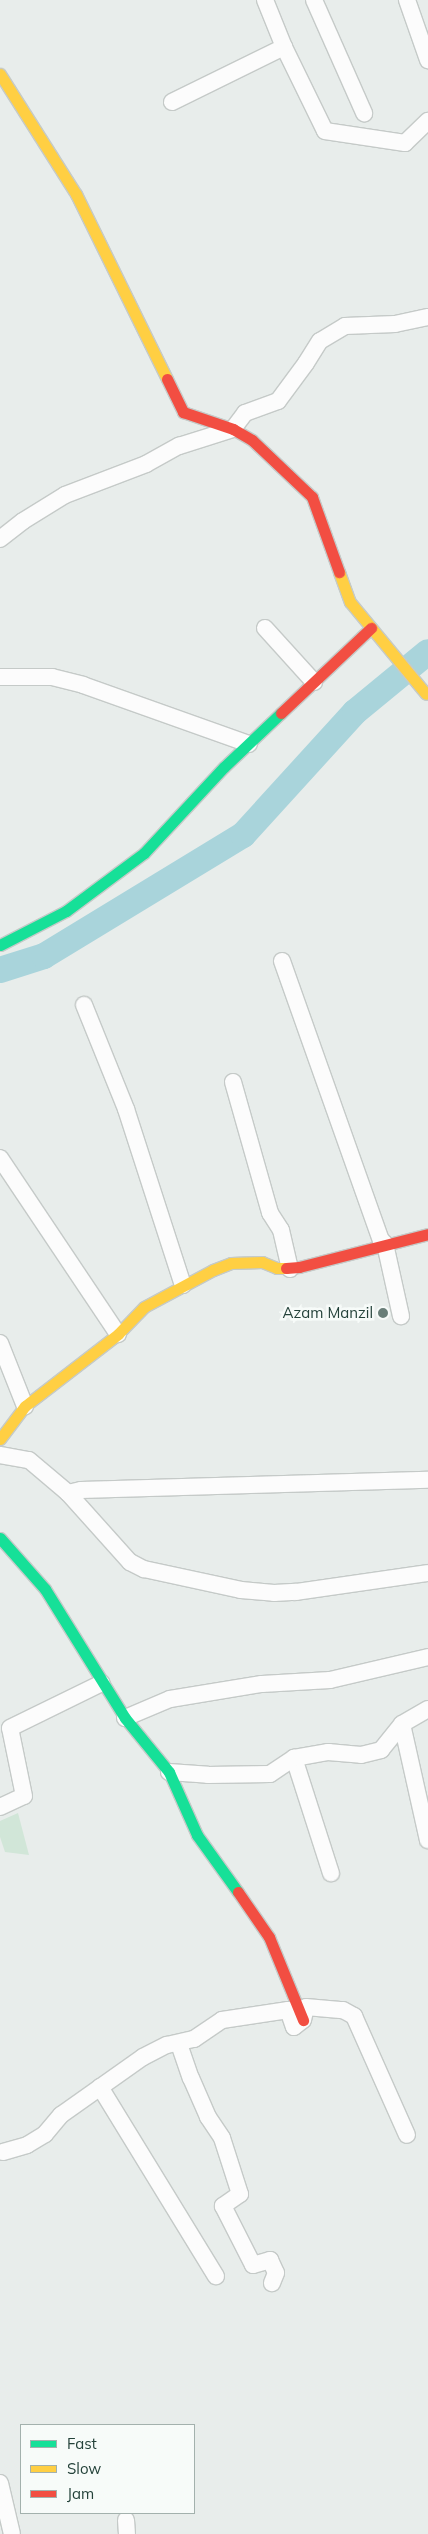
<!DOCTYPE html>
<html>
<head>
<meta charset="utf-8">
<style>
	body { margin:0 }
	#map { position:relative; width:428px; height:2534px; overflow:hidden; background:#e8edeb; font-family:Mulish,sans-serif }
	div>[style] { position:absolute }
	.green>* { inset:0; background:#d1e6d8 }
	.river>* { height:26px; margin:-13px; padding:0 13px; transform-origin:13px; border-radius:13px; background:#a9d4db }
	.roads { filter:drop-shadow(1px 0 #c5cac8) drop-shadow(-1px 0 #c5cac8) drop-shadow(0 1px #c5cac8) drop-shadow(0 -1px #c5cac8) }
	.street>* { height:16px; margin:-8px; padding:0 8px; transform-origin:8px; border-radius:8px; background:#fcfcfc }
	.fast>* { height:11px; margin:-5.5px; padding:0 5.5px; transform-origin:5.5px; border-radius:5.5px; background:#16e098 }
	.slow>* { height:11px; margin:-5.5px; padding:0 5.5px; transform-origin:5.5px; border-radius:5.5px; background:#ffcf43 }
	.jam>* { height:11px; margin:-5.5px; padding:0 5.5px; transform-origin:5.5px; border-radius:5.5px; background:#f24e42 }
	.dots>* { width:14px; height:14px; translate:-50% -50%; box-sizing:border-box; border:2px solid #f7fbf9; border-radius:50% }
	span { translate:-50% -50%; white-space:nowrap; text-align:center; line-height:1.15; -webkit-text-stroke:5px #f7fbf9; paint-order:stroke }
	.poi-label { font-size:15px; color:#24423a }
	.right { translate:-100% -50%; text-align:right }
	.legend { position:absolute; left:20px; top:2424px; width:175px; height:90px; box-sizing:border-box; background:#f7fbf9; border:1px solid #a3b1ad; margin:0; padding:6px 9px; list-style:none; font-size:15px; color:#24423a }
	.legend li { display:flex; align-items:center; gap:10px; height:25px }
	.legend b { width:25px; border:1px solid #a3b1ad }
</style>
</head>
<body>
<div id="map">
	<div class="green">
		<i style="clip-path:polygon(18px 1813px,29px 1855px,5px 1852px,0 1837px,0 1821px)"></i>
	</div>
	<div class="river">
		<i style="left:0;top:970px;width:46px;rotate:-17.7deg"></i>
		<i style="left:44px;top:956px;width:233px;rotate:-31.3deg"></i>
		<i style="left:243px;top:835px;width:166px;rotate:-47.7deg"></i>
		<i style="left:355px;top:712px;width:94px;rotate:-39.4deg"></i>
	</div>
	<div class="roads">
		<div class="street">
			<i style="left:265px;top:0;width:51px;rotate:68deg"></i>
			<i style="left:284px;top:47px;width:93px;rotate:64deg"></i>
			<i style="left:325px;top:131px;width:81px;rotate:8.5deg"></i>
			<i style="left:405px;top:143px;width:32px;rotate:-44deg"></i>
			<i style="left:314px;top:0;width:124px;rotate:66.1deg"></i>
			<i style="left:407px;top:0;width:64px;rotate:70.7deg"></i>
			<i style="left:172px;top:102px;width:125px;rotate:-26.2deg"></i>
			<i style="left:0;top:539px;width:29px;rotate:-38deg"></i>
			<i style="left:23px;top:521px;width:49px;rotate:-31.8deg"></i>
			<i style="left:65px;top:495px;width:87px;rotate:-20.9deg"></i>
			<i style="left:146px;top:464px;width:38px;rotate:-29deg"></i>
			<i style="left:179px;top:446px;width:57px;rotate:-17.5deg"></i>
			<i style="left:233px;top:429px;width:20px;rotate:-53deg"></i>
			<i style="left:245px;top:413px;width:35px;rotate:-20deg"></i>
			<i style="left:278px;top:401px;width:47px;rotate:-53.6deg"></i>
			<i style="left:306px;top:363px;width:26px;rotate:-58deg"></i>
			<i style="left:320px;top:341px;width:29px;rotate:-31deg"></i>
			<i style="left:345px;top:326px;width:50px;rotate:-2.3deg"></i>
			<i style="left:395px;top:324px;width:34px;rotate:-12deg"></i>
			<i style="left:265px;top:628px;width:73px;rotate:47.8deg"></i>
			<i style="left:0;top:677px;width:52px"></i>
			<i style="left:52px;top:677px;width:32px;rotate:14deg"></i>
			<i style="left:83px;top:685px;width:176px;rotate:19.6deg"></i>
			<i style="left:282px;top:961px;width:296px;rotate:70.5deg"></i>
			<i style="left:381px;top:1240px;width:6px;rotate:45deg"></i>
			<i style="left:385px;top:1244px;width:74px;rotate:77.5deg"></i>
			<i style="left:84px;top:1005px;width:112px;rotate:68deg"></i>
			<i style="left:126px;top:1109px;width:185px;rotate:72.1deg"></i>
			<i style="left:233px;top:1082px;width:136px;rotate:74.2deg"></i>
			<i style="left:270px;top:1213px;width:20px;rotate:57deg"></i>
			<i style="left:281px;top:1230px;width:40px;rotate:77deg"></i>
			<i style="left:0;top:1158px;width:212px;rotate:56.2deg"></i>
			<i style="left:0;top:1343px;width:68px;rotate:68.4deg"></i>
			<i style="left:0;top:1455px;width:29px;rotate:10deg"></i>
			<i style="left:29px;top:1460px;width:51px;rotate:40.2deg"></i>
			<i style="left:68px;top:1493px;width:93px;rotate:48.1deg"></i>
			<i style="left:130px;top:1562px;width:16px;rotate:27deg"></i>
			<i style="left:144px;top:1569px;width:99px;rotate:12.2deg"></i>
			<i style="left:241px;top:1590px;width:33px;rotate:5deg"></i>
			<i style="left:274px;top:1593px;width:22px;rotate:-3deg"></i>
			<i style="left:296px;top:1592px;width:133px;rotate:-8.2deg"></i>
			<i style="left:68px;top:1493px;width:13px;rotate:-13deg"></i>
			<i style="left:81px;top:1490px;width:347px;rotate:-1.7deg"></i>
			<i style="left:125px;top:1718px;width:49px;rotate:-22.9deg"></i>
			<i style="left:170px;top:1699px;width:93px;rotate:-9.3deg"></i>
			<i style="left:262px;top:1684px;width:68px;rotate:-3.4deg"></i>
			<i style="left:330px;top:1680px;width:101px;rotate:-13.2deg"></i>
			<i style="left:402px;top:1724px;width:119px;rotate:77.4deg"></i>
			<i style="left:294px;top:1758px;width:121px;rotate:72.2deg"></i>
			<i style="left:169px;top:1772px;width:39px;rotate:4deg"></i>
			<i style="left:208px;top:1775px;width:62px;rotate:-0.9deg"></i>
			<i style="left:270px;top:1774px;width:29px;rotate:-34deg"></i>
			<i style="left:294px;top:1758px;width:35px;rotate:-10deg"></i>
			<i style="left:328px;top:1752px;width:33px;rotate:5deg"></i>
			<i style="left:361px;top:1755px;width:21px;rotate:-14deg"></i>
			<i style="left:381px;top:1750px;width:33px;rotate:-51deg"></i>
			<i style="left:402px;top:1724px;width:30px;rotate:-30deg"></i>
			<i style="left:0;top:1807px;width:26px;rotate:-25deg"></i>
			<i style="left:24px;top:1796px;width:69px;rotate:-101.6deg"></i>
			<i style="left:10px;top:1728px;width:102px;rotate:-26.1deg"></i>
			<i style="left:179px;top:2044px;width:36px;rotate:71deg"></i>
			<i style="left:191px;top:2078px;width:43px;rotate:66.4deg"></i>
			<i style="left:208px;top:2117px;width:25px;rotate:56deg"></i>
			<i style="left:222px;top:2138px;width:59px;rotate:72.2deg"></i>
			<i style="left:240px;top:2194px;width:21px;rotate:145deg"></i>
			<i style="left:223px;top:2206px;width:66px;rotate:63deg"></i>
			<i style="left:253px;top:2265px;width:18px;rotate:-16deg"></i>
			<i style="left:270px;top:2260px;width:14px;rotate:65deg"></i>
			<i style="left:276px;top:2273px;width:11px;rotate:112deg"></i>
			<i style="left:100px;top:2087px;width:222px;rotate:58.5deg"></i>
			<i style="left:3px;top:2152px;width:25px;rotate:-16deg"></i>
			<i style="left:27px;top:2145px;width:21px;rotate:-31deg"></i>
			<i style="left:45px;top:2134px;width:25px;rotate:-50deg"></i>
			<i style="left:61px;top:2115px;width:100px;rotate:-35.3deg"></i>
			<i style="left:143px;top:2057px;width:27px;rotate:-27deg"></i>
			<i style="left:167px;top:2045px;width:28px;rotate:-13deg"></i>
			<i style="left:194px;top:2039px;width:34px;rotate:-34deg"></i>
			<i style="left:222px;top:2020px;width:67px;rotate:-8.6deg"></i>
			<i style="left:288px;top:2010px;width:18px;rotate:71deg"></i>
			<i style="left:294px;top:2027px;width:11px;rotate:-38deg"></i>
			<i style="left:303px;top:2020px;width:13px;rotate:-77deg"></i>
			<i style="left:306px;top:2007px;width:37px;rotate:5deg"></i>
			<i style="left:343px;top:2010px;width:13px;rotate:29deg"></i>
			<i style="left:354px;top:2016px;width:130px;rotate:66deg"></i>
			<i style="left:0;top:2483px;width:52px;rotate:76.8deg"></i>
			<i style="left:126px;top:2520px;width:14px;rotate:86deg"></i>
		</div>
		<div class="fast">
			<i style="left:0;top:945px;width:74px;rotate:-27.3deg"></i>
			<i style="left:66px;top:911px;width:97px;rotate:-36.6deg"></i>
			<i style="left:144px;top:853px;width:117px;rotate:-47.1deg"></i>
			<i style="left:224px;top:767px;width:79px;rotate:-43.5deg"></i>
			<i style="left:0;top:1538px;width:68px;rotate:48.6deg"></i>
			<i style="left:45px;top:1589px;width:152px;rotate:58.2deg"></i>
			<i style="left:125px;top:1718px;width:70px;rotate:50.8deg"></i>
			<i style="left:169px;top:1772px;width:69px;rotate:66deg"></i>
			<i style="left:197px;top:1835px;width:70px;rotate:54.3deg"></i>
		</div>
		<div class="slow">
			<i style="left:0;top:74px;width:142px;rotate:57.7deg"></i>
			<i style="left:76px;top:194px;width:206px;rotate:63.8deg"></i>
			<i style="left:339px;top:572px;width:32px;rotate:70deg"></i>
			<i style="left:350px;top:602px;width:119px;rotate:50.4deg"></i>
			<i style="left:0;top:1439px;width:41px;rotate:-52.9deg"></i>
			<i style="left:25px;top:1406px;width:118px;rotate:-37.7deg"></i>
			<i style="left:118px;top:1334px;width:37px;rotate:-46deg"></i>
			<i style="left:144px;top:1307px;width:78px;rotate:-28.2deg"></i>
			<i style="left:213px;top:1270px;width:19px;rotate:-21deg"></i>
			<i style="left:231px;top:1263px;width:31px;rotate:-2deg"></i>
			<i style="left:262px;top:1262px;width:16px;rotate:22deg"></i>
			<i style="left:277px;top:1268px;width:9px"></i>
		</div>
		<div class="jam">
			<i style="left:167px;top:379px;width:37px;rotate:64deg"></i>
			<i style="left:183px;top:412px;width:53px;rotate:18.8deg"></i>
			<i style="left:233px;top:429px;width:22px;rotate:30deg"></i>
			<i style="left:252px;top:440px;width:83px;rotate:43.5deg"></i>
			<i style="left:312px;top:497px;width:80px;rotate:70.2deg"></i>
			<i style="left:281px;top:713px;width:124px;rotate:-43.4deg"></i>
			<i style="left:286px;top:1268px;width:13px;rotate:-4deg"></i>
			<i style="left:299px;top:1267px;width:133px;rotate:-14.3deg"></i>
			<i style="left:238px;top:1892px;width:55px;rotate:55.4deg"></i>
			<i style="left:269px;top:1937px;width:90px;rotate:67.7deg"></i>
		</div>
	</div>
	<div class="dots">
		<i style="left:383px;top:1313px;background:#697e78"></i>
	</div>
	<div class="poi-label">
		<span class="right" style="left:373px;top:1313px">Azam Manzil</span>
	</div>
	<ul class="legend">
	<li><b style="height:6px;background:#16e098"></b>Fast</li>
	<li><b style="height:6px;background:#ffcf43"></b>Slow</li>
	<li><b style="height:6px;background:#f24e42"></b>Jam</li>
	</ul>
</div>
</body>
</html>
